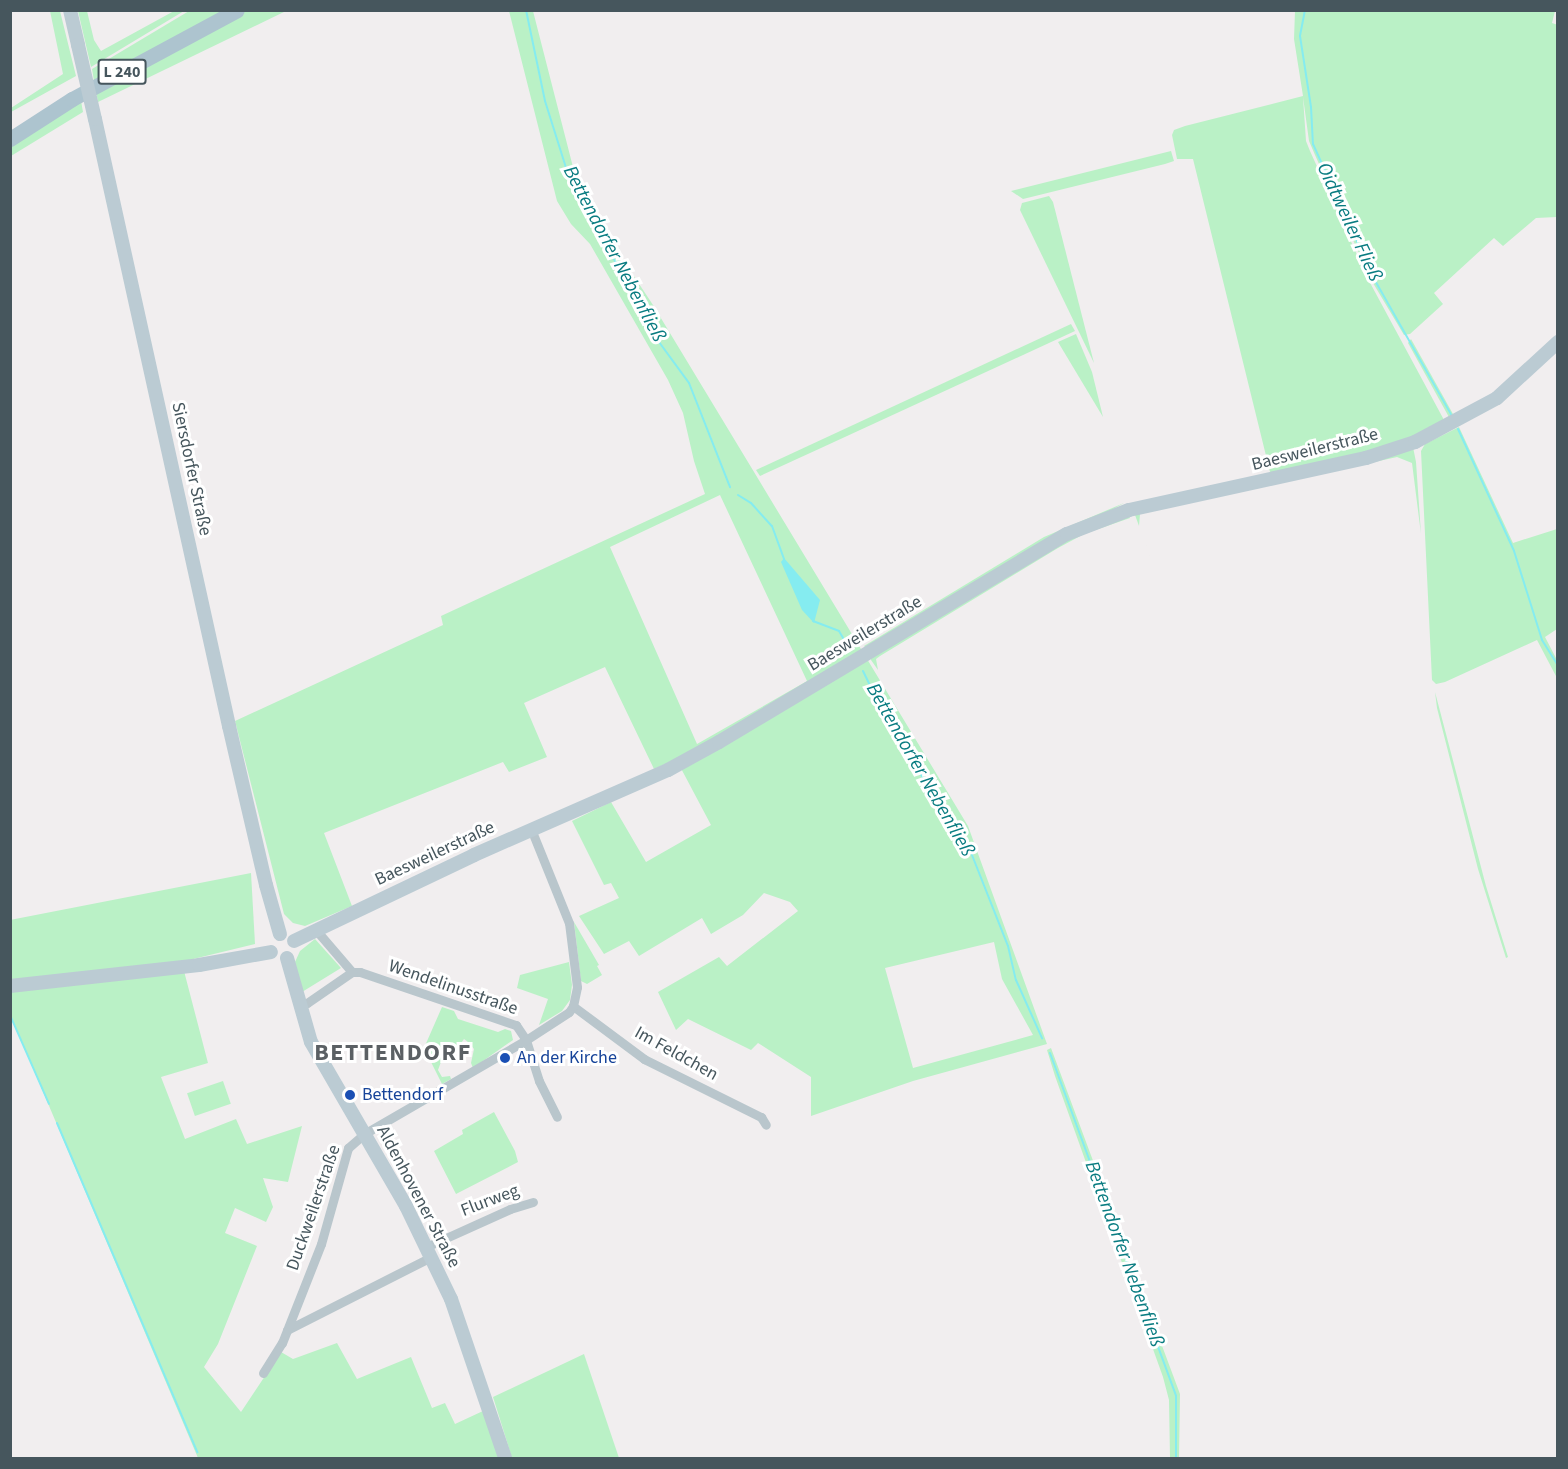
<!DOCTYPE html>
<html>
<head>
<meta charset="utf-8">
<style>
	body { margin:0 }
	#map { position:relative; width:1568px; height:1469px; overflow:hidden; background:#f1eeef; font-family:"Source Sans 3",sans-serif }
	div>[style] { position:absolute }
	.green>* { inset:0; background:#baf1c6; transform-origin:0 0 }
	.water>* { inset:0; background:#85ecf0 }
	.stream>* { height:2px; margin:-1px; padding:0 1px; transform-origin:1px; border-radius:1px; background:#85ecf0 }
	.street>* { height:9px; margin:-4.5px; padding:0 4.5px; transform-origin:4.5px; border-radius:4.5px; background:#b9c6cc }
	.secondary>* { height:14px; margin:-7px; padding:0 7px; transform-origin:7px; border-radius:7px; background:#bbcbd3 }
	.primary>* { height:15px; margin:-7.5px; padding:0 7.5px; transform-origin:7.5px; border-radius:7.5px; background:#adc4cf }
	.secondary-bridge>* { height:14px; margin:-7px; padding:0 7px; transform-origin:7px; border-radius:7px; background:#bbcbd3 }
	.dots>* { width:16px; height:16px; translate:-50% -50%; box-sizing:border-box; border:3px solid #fff; border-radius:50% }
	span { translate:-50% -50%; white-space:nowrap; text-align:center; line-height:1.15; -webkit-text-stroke:6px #fff; paint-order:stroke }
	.shield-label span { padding:2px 4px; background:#fff; border:2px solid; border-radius:4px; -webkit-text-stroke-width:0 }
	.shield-label { font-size:16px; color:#46565d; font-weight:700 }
	.street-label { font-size:18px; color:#46565d }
	.transit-label { font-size:18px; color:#164399 }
	.left { translate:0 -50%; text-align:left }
	.water-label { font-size:20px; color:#097c81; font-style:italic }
	.district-label { font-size:24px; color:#5b6064; font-weight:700; letter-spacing:1.5px }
	.frame { position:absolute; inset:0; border:12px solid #46565d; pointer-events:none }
</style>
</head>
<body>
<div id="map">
	<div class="green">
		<i style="clip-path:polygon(50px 11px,60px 11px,76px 76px,11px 112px,11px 108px,63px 74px)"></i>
		<i style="clip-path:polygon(78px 11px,87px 11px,94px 40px,101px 51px,174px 11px,184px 11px,91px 67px)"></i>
		<i style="clip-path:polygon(189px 11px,223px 11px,94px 81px,92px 69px)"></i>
		<i style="clip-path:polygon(246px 11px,286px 11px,98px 102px,96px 91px)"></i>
		<i style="clip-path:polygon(evenodd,509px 11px,533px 11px,574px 171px,608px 237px,653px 305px,968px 826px,1047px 1044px,913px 1081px,811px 1116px,811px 1077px,758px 1043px,751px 1050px,688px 1019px,676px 1030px,658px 992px,719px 957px,727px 966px,798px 911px,790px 902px,764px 893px,743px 915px,711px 934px,702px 918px,639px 956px,629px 941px,604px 954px,579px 916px,619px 898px,611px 883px,604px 885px,572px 821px,611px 802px,646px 862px,711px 825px,676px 759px,654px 769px,605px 667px,524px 703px,547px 757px,509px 772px,503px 762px,324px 833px,352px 906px,305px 926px,293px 923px,284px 914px,235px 721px,443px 625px,441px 616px,705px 494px,694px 461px,683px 413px,668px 380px,590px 244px,571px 224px,557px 201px,509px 11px,720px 495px,807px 681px,697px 744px,610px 547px,720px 495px,509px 11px,994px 942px,1002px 979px,1033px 1035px,913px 1068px,885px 968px,994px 942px)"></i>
		<i style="clip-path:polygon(1295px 11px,1555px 11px,1552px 23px,1558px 25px,1557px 217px,1536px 218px,1503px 246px,1494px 238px,1434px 293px,1443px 304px,1410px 334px,1404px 335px,1370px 278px,1315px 155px,1309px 141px,1303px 97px,1306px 141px,1310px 151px,1368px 279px,1444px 420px,1399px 443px,1271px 476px,1193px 159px,1177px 159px,1172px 135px,1174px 130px,1185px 126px,1303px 96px,1294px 39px)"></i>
		<i style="clip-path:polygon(81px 101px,83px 112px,11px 156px,11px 147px)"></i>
		<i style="clip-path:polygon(1171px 151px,1174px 161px,1165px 164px,1023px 199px,1011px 191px)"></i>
		<i style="clip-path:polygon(1049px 196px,1053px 202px,1094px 363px,1020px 210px,1022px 203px)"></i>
		<i style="clip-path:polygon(1071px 324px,1075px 331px,821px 448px,760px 476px,756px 470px)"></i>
		<i style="clip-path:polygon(1076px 334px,1092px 372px,1103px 417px,1058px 342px)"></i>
		<i style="clip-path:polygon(1411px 339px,1453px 414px,1450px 419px,1408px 343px)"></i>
		<i style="clip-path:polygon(1459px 427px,1513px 543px,1557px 529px,1557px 629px,1545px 637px,1557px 660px,1557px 678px,1537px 640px,1445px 682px,1436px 684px,1432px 680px,1421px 451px,1425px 444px)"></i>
		<i style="clip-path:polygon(1413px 447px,1416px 462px,1421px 534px,1412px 463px,1397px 457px,1140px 514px,1139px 526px,1168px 605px,1135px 515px)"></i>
		<i style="clip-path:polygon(1124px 503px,866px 648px,864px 646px,1044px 537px)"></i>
		<i style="clip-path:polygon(1128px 514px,1130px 518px,1084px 534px,1058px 548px,880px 656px,876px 659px,878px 670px,871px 660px,871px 657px,1053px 546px)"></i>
		<i style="clip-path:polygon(1435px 692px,1486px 886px,1508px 957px,1506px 958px,1478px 869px,1437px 708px)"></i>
		<i style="clip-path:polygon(251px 873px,255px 944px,185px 961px,11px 980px,10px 920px)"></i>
		<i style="clip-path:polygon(574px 922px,599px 965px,597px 966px,602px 975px,587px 984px,581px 981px)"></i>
		<i style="clip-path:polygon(315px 939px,341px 968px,302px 992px,295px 962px,300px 951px)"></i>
		<i style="clip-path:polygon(569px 962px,572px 985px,570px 1000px,562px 1011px,539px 1025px,548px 999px,517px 988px,520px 975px)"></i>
		<i style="clip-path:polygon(184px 971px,208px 1063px,161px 1077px,185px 1139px,236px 1119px,247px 1144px,302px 1126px,288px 1182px,263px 1178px,273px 1207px,266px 1222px,235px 1208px,225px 1233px,257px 1246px,218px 1344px,204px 1367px,241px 1412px,281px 1352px,293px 1359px,337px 1343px,357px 1379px,411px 1357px,432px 1408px,445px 1403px,455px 1424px,483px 1411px,499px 1458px,198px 1458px,11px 1016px,10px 990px)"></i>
		<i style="clip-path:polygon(442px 1007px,454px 1011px,458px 1019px,498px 1032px,505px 1029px,511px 1031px,513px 1040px,473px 1068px,471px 1063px,474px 1049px,468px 1042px,464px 1039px,459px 1046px,448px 1043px,438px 1070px,442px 1077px,450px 1076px,451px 1079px,442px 1084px,424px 1048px)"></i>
		<i style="clip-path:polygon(1051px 1048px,1180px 1394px,1179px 1458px,1170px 1458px,1169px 1400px,1163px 1377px,1055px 1076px,1047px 1050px)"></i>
		<i style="left:223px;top:1081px;width:24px;height:38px;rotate:71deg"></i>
		<i style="clip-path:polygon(494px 1112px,515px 1151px,518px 1162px,456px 1194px,434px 1151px,463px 1134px,462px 1130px)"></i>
		<i style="clip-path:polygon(584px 1354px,619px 1458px,512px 1458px,493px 1397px)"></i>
	</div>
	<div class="water">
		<i style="clip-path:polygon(784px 558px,820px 600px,814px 623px,802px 610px,781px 562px)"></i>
	</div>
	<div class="stream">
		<i style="left:526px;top:10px;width:93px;rotate:78.2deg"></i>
		<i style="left:545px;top:101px;width:77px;rotate:72.5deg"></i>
		<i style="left:568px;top:174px;width:191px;rotate:61.6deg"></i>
		<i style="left:659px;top:342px;width:51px;rotate:53.8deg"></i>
		<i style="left:689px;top:383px;width:112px;rotate:68.5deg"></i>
		<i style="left:1305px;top:10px;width:26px;rotate:101deg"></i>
		<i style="left:1300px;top:36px;width:72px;rotate:81.2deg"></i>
		<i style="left:1311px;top:107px;width:37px;rotate:87deg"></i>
		<i style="left:1313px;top:144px;width:146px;rotate:65.7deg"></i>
		<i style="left:1373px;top:277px;width:160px;rotate:60.4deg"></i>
		<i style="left:1458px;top:429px;width:134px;rotate:65.3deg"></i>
		<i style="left:1514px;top:551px;width:93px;rotate:72.5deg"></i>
		<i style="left:1542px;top:640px;width:31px;rotate:58deg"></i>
		<i style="left:738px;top:495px;width:15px;rotate:32deg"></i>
		<i style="left:751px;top:503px;width:31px;rotate:48deg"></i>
		<i style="left:772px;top:526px;width:35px;rotate:70deg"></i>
		<i style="left:813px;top:621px;width:28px;rotate:21deg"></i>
		<i style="left:839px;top:631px;width:20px;rotate:60deg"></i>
		<i style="left:863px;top:671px;width:37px;rotate:64deg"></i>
		<i style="left:879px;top:704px;width:16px;rotate:40deg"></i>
		<i style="left:891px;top:714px;width:39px;rotate:69deg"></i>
		<i style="left:905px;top:750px;width:119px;rotate:57deg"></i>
		<i style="left:970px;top:850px;width:103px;rotate:68.4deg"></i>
		<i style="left:1008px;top:946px;width:35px;rotate:77deg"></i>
		<i style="left:1016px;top:980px;width:64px;rotate:65.9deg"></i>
		<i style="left:10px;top:1015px;width:97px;rotate:66.3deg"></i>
		<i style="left:1050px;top:1053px;width:365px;rotate:69.8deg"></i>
		<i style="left:1176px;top:1396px;width:62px;rotate:90deg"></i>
		<i style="left:57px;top:1123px;width:358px;rotate:66.9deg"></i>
	</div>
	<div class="street">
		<i style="left:316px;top:930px;width:55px;rotate:49.4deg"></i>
		<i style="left:352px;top:972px;width:8px"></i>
		<i style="left:360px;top:972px;width:165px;rotate:18.8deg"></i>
		<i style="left:516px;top:1025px;width:18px;rotate:56deg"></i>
		<i style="left:526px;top:1040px;width:43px;rotate:72.4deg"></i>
		<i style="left:539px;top:1081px;width:40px;rotate:63.4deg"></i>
		<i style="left:299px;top:1005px;width:8px;rotate:-14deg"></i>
		<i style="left:307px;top:1003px;width:55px;rotate:-34.6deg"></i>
		<i style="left:573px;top:1006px;width:89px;rotate:36.7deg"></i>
		<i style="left:644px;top:1059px;width:131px;rotate:26.4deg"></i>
		<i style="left:761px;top:1117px;width:9px;rotate:58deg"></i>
		<i style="left:426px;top:1247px;width:92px;rotate:-24.3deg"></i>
		<i style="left:510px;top:1209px;width:24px;rotate:-17deg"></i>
		<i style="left:287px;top:1330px;width:161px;rotate:-26.9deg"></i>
		<i style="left:263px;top:1373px;width:36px;rotate:-58deg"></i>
		<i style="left:282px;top:1343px;width:106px;rotate:-68.5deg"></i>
		<i style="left:321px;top:1244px;width:100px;rotate:-74.3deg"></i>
		<i style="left:348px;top:1148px;width:21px;rotate:-41deg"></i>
		<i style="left:364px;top:1134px;width:187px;rotate:-30.1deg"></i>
		<i style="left:526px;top:1040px;width:51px;rotate:-33.1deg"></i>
		<i style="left:569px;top:1012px;width:7px;rotate:-56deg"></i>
		<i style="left:573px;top:1006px;width:19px;rotate:-78deg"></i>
		<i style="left:577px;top:987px;width:64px;rotate:-97.1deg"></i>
		<i style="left:569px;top:923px;width:101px;rotate:-112deg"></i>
	</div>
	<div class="secondary">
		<i style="left:70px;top:10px;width:36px;rotate:77deg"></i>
		<i style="left:95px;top:119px;width:622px;rotate:77.55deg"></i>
		<i style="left:229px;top:726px;width:163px;rotate:76.9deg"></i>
		<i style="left:266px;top:885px;width:51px;rotate:74.1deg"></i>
		<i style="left:294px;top:941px;width:199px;rotate:-25.5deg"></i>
		<i style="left:474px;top:855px;width:212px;rotate:-23.7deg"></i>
		<i style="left:668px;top:770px;width:58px;rotate:-28.8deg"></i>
		<i style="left:719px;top:742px;width:405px;rotate:-30.9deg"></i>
		<i style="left:1067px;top:534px;width:66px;rotate:-21.2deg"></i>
		<i style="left:1129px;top:510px;width:243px;rotate:-12.4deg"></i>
		<i style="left:1366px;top:458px;width:52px;rotate:-18.1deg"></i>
		<i style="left:1415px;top:442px;width:93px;rotate:-28.2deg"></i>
		<i style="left:1497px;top:398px;width:83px;rotate:-42.6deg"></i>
		<i style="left:287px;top:958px;width:87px;rotate:74.1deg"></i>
		<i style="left:311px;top:1042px;width:190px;rotate:59.9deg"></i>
		<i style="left:406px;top:1206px;width:103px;rotate:64.2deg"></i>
		<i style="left:451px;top:1299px;width:168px;rotate:71.2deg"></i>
		<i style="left:10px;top:986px;width:190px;rotate:-6.3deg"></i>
		<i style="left:199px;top:965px;width:73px;rotate:-10.2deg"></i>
	</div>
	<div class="primary">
		<i style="left:10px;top:139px;width:74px;rotate:-32.8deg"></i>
		<i style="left:72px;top:99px;width:187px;rotate:-28.3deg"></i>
	</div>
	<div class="secondary-bridge">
		<i style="left:78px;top:45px;width:76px;rotate:77.1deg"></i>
	</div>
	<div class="dots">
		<i style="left:505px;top:1058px;background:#1a4fb4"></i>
		<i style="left:350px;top:1095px;background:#1a4fb4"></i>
	</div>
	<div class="shield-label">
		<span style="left:122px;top:72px">L 240</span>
	</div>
	<div class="street-label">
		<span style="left:1315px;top:450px;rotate:-14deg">Baesweilerstraße</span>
		<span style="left:191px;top:469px;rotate:78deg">Siersdorfer Straße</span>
		<span style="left:865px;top:634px;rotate:-31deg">Baesweilerstraße</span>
		<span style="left:435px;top:854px;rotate:-25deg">Baesweilerstraße</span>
		<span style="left:453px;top:988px;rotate:19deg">Wendelinusstraße</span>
		<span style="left:676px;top:1054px;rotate:29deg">Im Feldchen</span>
		<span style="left:418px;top:1197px;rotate:62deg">Aldenhovener Straße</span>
		<span style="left:490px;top:1201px;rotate:-21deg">Flurweg</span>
		<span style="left:314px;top:1208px;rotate:-71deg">Duckweilerstraße</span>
	</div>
	<div class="transit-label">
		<span class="left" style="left:517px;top:1058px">An der Kirche</span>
		<span class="left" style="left:362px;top:1095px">Bettendorf</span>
	</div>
	<div class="water-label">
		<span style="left:1349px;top:222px;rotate:65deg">Oidtweiler Fließ</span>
		<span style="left:614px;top:254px;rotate:62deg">Bettendorfer Nebenfließ</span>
		<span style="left:920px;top:770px;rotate:60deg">Bettendorfer Nebenfließ</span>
		<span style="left:1124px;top:1254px;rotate:70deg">Bettendorfer Nebenfließ</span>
	</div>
	<div class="district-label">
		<span style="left:393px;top:1053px">BETTENDORF</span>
	</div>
	<div class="frame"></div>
</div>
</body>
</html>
